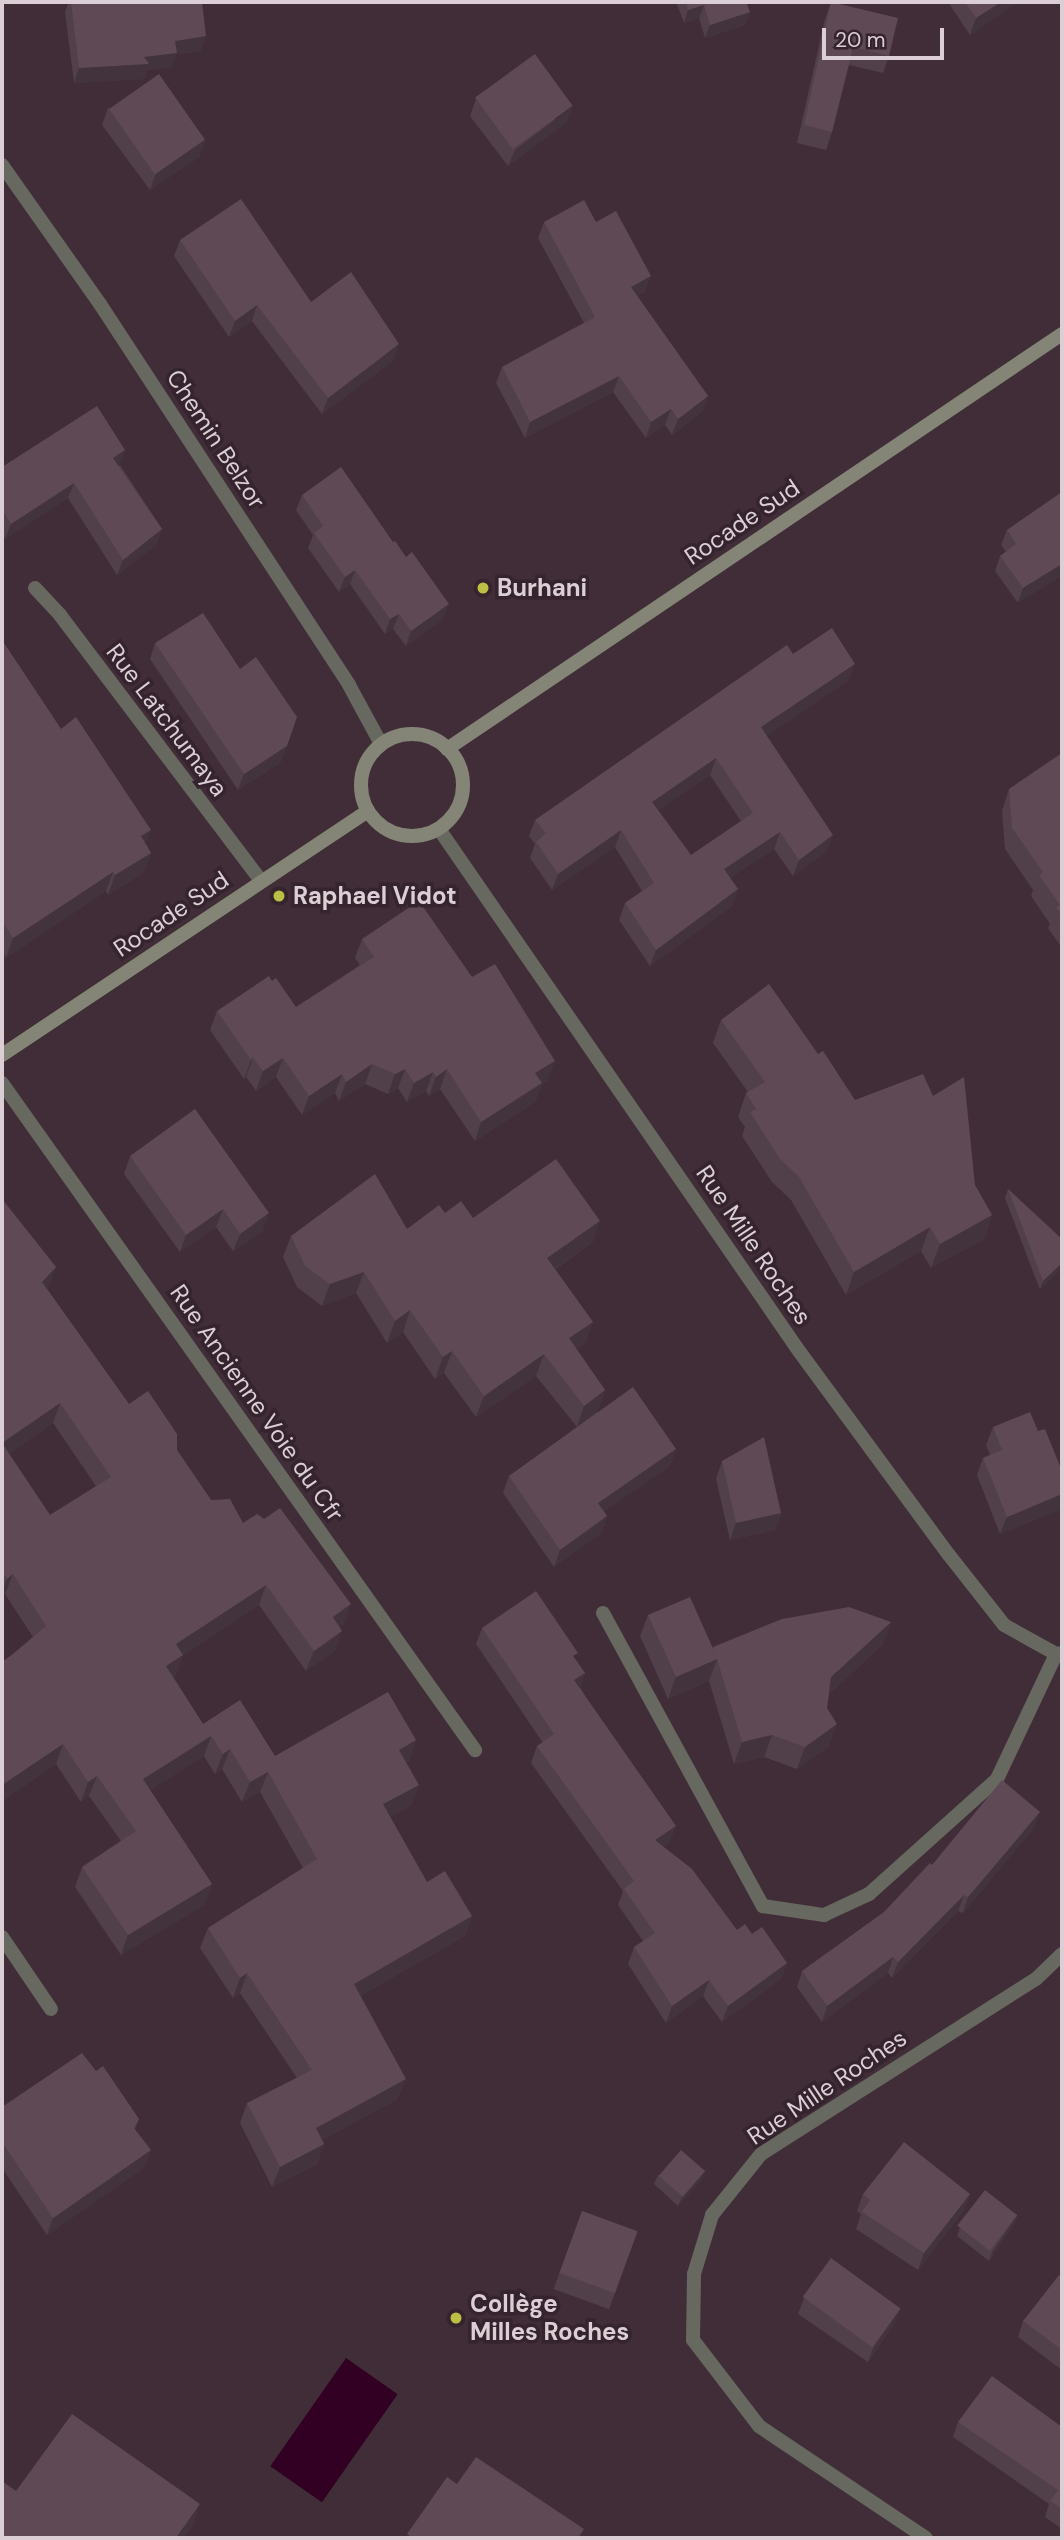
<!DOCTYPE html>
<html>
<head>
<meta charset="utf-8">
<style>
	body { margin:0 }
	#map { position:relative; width:1064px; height:2540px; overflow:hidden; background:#402d38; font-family:"DM Sans",sans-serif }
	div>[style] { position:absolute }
	.water>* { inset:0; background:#320022; transform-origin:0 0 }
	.minor>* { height:14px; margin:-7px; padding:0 7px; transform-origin:7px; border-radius:7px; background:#67685f }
	.tertiary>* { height:14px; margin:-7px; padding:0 7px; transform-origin:7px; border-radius:7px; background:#67685f }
	.secondary>* { height:14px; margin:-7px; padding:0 7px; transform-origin:7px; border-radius:7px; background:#848576 }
	.secondary>.ring { margin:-7px; padding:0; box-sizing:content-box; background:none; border:14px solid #848576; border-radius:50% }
	.wall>* { inset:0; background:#513f49; transform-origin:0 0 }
	.shaded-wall>* { inset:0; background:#42333c }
	.building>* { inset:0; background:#5e4955; transform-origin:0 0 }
	.dots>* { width:19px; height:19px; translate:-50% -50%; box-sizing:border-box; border:4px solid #35232e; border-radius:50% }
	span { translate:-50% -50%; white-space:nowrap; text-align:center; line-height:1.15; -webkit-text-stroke:7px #35232e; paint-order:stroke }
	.street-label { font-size:24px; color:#dbcfd5 }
	.poi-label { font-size:24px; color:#dbcfd5; font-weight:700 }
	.left { translate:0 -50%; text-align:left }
	.frame { position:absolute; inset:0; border:4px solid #dbcfd5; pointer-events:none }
	.scale { position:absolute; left:822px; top:28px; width:122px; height:32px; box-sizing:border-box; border:4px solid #dbcfd5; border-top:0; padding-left:9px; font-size:21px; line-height:24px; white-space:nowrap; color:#dbcfd5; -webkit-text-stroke:5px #35232e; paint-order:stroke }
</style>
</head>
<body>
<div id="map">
	<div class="water">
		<i style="left:346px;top:2358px;width:63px;height:132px;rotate:35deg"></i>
	</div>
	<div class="minor">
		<i style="left:35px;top:588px;width:37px;rotate:47deg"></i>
		<i style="left:60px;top:615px;width:333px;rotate:52.9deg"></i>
		<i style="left:439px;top:829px;width:634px;rotate:55.41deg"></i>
		<i style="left:799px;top:1351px;width:253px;rotate:53.7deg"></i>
		<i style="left:949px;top:1555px;width:89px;rotate:51.8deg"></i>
		<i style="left:1004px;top:1625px;width:60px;rotate:29.1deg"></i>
		<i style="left:1056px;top:1654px;width:6px;rotate:-9deg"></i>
		<i style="left:2px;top:1083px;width:818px;rotate:54.66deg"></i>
		<i style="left:603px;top:1613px;width:334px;rotate:61.4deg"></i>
		<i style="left:763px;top:1906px;width:62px;rotate:8.4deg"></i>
		<i style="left:824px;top:1915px;width:50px;rotate:-25deg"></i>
		<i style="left:869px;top:1894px;width:172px;rotate:-41.9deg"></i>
		<i style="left:997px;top:1779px;width:138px;rotate:-64.7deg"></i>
		<i style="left:2px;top:1937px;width:87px;rotate:55.8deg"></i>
		<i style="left:926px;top:2538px;width:201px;rotate:-146.2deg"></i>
		<i style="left:759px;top:2426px;width:108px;rotate:-127.5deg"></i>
		<i style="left:693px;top:2340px;width:66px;rotate:-89.1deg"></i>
		<i style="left:694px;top:2274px;width:62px;rotate:-73deg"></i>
		<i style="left:712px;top:2215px;width:78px;rotate:-51.2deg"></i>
		<i style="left:761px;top:2154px;width:326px;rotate:-32.5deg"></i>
		<i style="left:1036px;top:1979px;width:36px;rotate:-44deg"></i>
	</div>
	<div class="tertiary">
		<i style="left:2px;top:165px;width:170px;rotate:54.8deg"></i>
		<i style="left:100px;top:304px;width:455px;rotate:56.8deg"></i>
		<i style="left:349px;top:685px;width:67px;rotate:61.5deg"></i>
	</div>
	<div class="secondary">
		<i class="ring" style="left:361px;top:734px;width:88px;height:88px"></i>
		<i style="left:447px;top:749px;width:742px;rotate:-34.01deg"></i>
		<i style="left:2px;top:1055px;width:440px;rotate:-33.7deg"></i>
	</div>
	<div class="wall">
		<i style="clip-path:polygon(69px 2px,202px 2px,201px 51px,176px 54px,172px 67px,147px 70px,144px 79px,74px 83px,65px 12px)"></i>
		<i style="clip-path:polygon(676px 2px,746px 2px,750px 12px,745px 25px,705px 38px,699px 18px,684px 23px)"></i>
		<i style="clip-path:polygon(831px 2px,889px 56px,883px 73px,849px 65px,832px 132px,826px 150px,797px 143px,825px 19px)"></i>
		<i style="clip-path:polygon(948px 2px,1018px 2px,970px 35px)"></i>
		<i style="clip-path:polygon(476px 99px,567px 122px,508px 166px,470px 116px)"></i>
		<i style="clip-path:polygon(108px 108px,205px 140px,199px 157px,150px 190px,102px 125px)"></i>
		<i style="clip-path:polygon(544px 222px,596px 222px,645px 292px,637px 296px,708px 396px,702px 412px,672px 435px,665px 425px,646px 438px,613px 392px,525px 438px,496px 383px,502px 367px,584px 323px,538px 238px)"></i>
		<i style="clip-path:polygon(180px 240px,311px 302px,394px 360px,322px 414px,252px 321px,229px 337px,174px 256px)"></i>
		<i style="clip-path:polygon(120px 465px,162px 529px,156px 545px,117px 575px,68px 498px,5px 539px,2px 534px,2px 467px)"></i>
		<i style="clip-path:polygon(1062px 492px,1018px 603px,995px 571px,1000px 556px,1006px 552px,1001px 545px,1007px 530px)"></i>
		<i style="clip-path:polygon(302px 495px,443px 619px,406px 646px,393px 629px,385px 634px,350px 584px,339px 592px,308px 548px,313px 535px,296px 510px)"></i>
		<i style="clip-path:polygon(2px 640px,61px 729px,146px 844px,151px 853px,143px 873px,108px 895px,106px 891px,6px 958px,2px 951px)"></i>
		<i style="clip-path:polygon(155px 643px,281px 762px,238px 790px,150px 659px)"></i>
		<i style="clip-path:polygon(evenodd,793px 654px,849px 680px,766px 736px,827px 851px,793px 876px,774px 849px,730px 878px,738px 889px,732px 906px,650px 966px,619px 920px,625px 903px,642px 891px,615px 847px,552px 890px,530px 858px,535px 844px,529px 836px,535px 820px,793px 654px,710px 775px,741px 821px,691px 855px,658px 810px,710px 775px)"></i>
		<i style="clip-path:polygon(1062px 753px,1062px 948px,1048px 928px,1050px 924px,1031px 896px,1033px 890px,1005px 849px,1002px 811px,1009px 789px)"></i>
		<i style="clip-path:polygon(362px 939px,472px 977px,548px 1080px,542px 1084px,535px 1102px,475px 1141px,440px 1089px,429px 1096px,426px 1091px,407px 1102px,398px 1088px,388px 1094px,365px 1084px,339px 1101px,335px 1093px,302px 1115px,276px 1077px,256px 1091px,246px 1077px,244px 1079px,210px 1030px,217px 1011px,272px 981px,296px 1007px,360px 965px,355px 958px)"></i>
		<i style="clip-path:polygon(721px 1020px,818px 1054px,855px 1100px,933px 1096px,975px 1185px,992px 1215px,984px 1239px,931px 1268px,921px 1251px,846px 1295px,791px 1200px,772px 1182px,742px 1136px,745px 1127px,738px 1117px,746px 1093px,748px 1092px,713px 1043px)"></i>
		<i style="clip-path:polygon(130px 1156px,263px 1231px,233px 1251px,216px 1227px,180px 1252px,124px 1174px)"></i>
		<i style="clip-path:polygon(1008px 1189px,1062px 1239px,1040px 1290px,1005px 1198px)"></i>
		<i style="clip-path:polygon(evenodd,2px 1199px,56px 1267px,47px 1289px,129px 1404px,177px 1450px,211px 1500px,243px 1523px,344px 1624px,340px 1627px,335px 1651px,306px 1671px,259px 1605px,183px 1655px,176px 1675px,173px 1677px,203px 1724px,275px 1756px,416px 1740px,409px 1761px,406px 1762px,412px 1805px,390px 1817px,427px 1882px,472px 1916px,465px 1936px,360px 1996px,398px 2099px,322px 2140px,324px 2144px,317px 2164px,272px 2187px,240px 2123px,247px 2103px,297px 2078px,240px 1993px,233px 1998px,200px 1948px,208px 1928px,303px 1868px,260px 1792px,242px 1802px,222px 1769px,215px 1774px,204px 1756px,150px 1790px,212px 1884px,204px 1905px,121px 1955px,75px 1887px,82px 1867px,121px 1841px,89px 1796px,81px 1802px,56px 1764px,2px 1801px,2px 1662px,13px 1654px,33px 1637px,5px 1594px,2px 1597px,2px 1199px,53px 1423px,96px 1486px,50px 1515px,9px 1454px,53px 1423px)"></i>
		<i style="clip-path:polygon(445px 1213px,593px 1242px,555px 1269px,593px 1322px,585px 1343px,576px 1349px,605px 1390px,597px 1412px,676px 1449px,670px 1466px,604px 1511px,607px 1516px,601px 1533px,554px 1567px,503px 1493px,509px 1476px,577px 1427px,536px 1376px,476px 1417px,444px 1373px,435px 1379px,403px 1332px,387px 1343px,356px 1293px,322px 1306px,297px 1287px,283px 1257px,291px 1236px,407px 1229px)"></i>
		<i style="clip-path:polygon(993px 1427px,1038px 1431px,1062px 1471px,1062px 1509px,1000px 1534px,977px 1475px,983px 1458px,990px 1455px,986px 1445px)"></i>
		<i style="clip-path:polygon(722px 1461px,781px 1513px,775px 1530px,730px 1540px,716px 1479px)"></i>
		<i style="clip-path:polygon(648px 1615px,712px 1648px,891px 1622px,883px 1644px,829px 1694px,827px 1708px,829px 1746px,797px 1769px,764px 1757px,734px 1764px,709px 1681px,668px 1699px,640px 1636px)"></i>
		<i style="clip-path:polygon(482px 1628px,576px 1660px,585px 1673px,580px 1687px,670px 1842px,663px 1847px,737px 1930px,752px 1934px,787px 1963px,781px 1979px,722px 2022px,703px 1996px,666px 2023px,628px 1964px,634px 1947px,643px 1941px,618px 1905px,623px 1891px,531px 1763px,537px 1746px,543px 1743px,476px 1644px)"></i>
		<i style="clip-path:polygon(1034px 1828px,963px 1913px,958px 1911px,892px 1978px,888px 1973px,822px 2022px,797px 1987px,802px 1971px,884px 1912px,932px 1865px)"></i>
		<i style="clip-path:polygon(96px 2071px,139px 2119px,135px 2129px,145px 2167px,47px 2235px,2px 2168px,2px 2107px)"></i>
		<i style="clip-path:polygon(705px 2171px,701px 2180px,678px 2206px,654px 2184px,658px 2175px)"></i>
		<i style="clip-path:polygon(863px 2194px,970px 2194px,964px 2210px,918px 2270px,856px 2229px,861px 2214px,857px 2211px)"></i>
		<i style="left:582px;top:2211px;width:59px;height:83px;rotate:20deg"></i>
		<i style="clip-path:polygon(1017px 2215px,1014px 2224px,989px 2261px,957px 2236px,960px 2227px)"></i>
		<i style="clip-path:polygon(1062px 2277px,1062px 2370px,1018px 2337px,1023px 2321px)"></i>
		<i style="clip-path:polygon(804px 2298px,900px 2309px,894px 2324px,868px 2362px,798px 2314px)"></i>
		<i style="clip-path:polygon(958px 2422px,1062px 2427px,1062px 2529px,1045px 2517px,1049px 2504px,953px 2437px)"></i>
	</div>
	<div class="shaded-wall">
		<i style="clip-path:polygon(1001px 2px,1018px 2px,970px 35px,976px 18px)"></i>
		<i style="clip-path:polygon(704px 5px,699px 18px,684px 23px,688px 10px)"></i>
		<i style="clip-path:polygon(750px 12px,745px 25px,705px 38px,710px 25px)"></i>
		<i style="clip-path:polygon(206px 36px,201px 51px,176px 54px,172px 67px,147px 70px,144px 79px,74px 83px,79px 68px,144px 57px,175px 41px)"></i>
		<i style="clip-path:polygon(573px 106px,567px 122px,508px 166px,515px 150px)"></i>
		<i style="clip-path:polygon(205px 140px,199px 157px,150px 190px,156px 173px)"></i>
		<i style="clip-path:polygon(651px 276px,645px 292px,625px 302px,631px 287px)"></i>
		<i style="clip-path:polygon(257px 305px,252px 321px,229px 337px,235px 321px)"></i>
		<i style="clip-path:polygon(399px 344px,394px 360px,322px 414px,328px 398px)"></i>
		<i style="clip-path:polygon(619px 376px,613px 392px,525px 438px,530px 422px)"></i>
		<i style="clip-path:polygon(708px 396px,702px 412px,672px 435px,678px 419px)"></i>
		<i style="clip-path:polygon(671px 409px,665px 425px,646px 438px,651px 422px)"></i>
		<i style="clip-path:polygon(125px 450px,120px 465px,108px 473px,113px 458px)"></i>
		<i style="clip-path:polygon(74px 483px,68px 498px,5px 539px,11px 524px)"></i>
		<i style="clip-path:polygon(162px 529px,156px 545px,117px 575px,123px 560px)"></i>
		<i style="clip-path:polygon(1062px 564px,1062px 576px,1018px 603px,1023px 588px)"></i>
		<i style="clip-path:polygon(355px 570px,350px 584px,339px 592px,345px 577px)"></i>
		<i style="clip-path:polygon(449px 604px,443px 619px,406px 646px,411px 631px)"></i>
		<i style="clip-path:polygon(399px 614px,393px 629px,385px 634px,390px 619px)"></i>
		<i style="clip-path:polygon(855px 664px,849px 680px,755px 744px,761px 727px)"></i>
		<i style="clip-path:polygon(287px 746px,281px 762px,238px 790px,244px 774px)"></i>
		<i style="clip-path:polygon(716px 758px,710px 775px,646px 819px,652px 802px)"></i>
		<i style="clip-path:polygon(151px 830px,143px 850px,141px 836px)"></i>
		<i style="clip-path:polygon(621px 830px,615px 847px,552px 890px,558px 874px)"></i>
		<i style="clip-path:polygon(780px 832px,774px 849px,718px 886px,724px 869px)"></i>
		<i style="clip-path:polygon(833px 835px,827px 851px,793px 876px,799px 860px)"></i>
		<i style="clip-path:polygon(151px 853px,143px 873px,108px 895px,115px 875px)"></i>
		<i style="clip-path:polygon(113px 872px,106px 891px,6px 958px,13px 938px)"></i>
		<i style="clip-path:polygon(738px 889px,732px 906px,650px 966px,656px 950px)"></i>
		<i style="clip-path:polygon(253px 1058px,246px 1077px,244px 1079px,251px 1060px)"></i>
		<i style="clip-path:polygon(283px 1058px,276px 1077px,256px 1091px,263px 1071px)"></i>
		<i style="clip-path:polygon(555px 1061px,548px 1080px,542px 1084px,535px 1102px,475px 1141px,481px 1122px,535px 1073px)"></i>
		<i style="clip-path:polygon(372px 1064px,365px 1084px,339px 1101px,346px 1082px)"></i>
		<i style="clip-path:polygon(405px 1069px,398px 1088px,388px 1094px,395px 1074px)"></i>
		<i style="clip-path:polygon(447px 1069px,440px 1089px,429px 1096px,436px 1077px)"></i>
		<i style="clip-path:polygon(433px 1072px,426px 1091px,407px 1102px,414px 1083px)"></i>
		<i style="clip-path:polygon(342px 1074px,335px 1093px,302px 1115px,309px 1096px)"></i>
		<i style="clip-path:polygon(223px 1209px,216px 1227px,180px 1252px,186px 1235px)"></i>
		<i style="clip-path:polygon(269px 1213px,263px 1231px,233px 1251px,240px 1234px)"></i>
		<i style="clip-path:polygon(992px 1215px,984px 1239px,931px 1268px,940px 1244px)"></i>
		<i style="clip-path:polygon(600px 1221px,593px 1242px,539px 1279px,547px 1258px)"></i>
		<i style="clip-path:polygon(930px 1227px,921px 1251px,846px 1295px,854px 1272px)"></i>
		<i style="clip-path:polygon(1062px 1263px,1062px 1269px,1040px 1290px,1043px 1281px)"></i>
		<i style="clip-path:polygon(56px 1267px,49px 1287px,35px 1302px,42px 1282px)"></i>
		<i style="clip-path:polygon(364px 1272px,356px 1293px,322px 1306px,330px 1284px)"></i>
		<i style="clip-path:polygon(410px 1310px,403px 1332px,387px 1343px,395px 1321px)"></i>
		<i style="clip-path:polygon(593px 1322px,585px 1343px,561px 1360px,569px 1338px)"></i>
		<i style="clip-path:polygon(452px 1351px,444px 1373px,435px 1379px,443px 1357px)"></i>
		<i style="clip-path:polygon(544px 1354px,536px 1376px,476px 1417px,484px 1396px)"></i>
		<i style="clip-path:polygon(605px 1390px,597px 1412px,577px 1427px,584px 1406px)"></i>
		<i style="clip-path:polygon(60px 1403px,53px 1423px,2px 1459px,2px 1443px)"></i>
		<i style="clip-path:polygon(676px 1449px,670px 1466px,592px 1519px,598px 1503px)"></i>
		<i style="clip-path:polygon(1062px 1494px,1062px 1509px,1000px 1534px,1007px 1517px)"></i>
		<i style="clip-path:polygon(781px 1513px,775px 1530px,730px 1540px,736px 1523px)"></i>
		<i style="clip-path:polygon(607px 1516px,601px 1533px,554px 1567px,560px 1550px)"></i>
		<i style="clip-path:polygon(13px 1574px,5px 1594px,2px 1597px,2px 1592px,7px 1579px)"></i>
		<i style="clip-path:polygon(266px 1585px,259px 1605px,169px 1664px,176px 1644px)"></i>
		<i style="clip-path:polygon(351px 1604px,344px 1624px,326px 1638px,333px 1617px)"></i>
		<i style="clip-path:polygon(891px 1622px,883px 1644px,823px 1699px,831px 1677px)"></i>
		<i style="clip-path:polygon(342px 1631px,335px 1651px,306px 1671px,314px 1651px)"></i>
		<i style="clip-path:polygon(183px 1655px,176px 1675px,159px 1686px,166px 1666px)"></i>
		<i style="clip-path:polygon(717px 1659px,709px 1681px,668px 1699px,676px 1677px)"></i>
		<i style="clip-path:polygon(585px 1673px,579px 1690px,574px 1680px)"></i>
		<i style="clip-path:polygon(837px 1724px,829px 1746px,797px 1769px,805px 1747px)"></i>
		<i style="clip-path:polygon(772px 1735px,764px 1757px,734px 1764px,742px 1742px)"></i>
		<i style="clip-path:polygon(211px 1736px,204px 1756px,136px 1799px,143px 1779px)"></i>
		<i style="clip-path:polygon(416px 1740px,409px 1761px,392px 1770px,399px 1750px)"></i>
		<i style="clip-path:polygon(63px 1744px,56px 1764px,2px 1801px,2px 1785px)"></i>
		<i style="clip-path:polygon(230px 1749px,222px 1769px,215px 1774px,223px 1754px)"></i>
		<i style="clip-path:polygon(268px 1772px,260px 1792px,242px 1802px,250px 1782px)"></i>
		<i style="clip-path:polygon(97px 1776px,89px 1796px,81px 1802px,88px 1782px)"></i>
		<i style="clip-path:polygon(419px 1785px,412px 1805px,376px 1824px,383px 1804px)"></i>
		<i style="clip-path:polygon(1040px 1812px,1034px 1828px,963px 1913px,968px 1897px)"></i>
		<i style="clip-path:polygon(676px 1826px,670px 1842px,649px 1857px,655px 1840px)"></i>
		<i style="clip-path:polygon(212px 1884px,204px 1905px,121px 1955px,128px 1935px)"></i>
		<i style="clip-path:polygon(964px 1895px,958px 1911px,892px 1978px,898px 1962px)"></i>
		<i style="clip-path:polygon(472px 1916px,465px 1936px,346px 2004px,354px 1984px)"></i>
		<i style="clip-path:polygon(893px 1957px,888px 1973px,822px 2022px,827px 2006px)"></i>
		<i style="clip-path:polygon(787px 1963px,781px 1979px,722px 2022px,728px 2006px)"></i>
		<i style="clip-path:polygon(247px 1973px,240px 1993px,233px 1998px,240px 1978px)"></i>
		<i style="clip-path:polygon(709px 1980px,703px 1996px,666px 2023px,672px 2006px)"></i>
		<i style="clip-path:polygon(406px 2079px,398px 2099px,309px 2148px,316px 2128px)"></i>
		<i style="clip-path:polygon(324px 2144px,317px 2164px,272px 2187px,280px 2167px)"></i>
		<i style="clip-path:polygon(151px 2150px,145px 2167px,47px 2235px,53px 2218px)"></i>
		<i style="clip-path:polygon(705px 2171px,701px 2180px,678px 2206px,682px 2197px)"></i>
		<i style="clip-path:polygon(970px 2194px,964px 2210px,918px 2270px,924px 2253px)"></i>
		<i style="clip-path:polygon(1017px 2215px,1014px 2224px,989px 2261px,992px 2252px)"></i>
		<i style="clip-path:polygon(900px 2309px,894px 2324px,868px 2362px,874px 2346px)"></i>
		<i style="clip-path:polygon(200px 2504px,192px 2528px,184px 2538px,176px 2538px)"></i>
	</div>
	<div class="building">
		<i style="clip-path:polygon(71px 2px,202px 2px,206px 36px,175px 41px,177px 53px,144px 57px,149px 64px,79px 68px)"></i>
		<i style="clip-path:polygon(686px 2px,746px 2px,750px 12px,710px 25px,704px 5px,688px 10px)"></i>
		<i style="clip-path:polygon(831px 2px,898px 18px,889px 56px,853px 47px,832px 132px,804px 125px)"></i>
		<i style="clip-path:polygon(965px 2px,1001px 2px,976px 18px)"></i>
		<i style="left:535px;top:54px;width:64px;height:74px;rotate:54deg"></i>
		<i style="left:159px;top:74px;width:80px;height:61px;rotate:55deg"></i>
		<i style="clip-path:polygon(241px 199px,311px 302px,351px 272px,399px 344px,328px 398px,257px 305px,235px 321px,180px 240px)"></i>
		<i style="clip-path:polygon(584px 200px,596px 222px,616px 211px,651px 276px,631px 287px,708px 396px,678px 419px,671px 409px,651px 422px,619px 376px,530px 422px,502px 367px,595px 317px,544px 222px)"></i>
		<i style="clip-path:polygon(97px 406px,125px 450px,113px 458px,162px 529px,123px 560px,74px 483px,11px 524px,2px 509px,2px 467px)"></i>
		<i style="clip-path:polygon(341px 467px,393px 542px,395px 541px,406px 557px,412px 552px,449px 604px,411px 631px,399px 614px,390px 619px,355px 570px,345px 577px,314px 533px,323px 526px,302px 495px)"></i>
		<i style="clip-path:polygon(1062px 492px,1062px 564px,1023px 588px,1000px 556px,1016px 544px,1007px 530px)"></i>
		<i style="clip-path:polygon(203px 613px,240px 669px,256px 657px,297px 717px,287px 746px,244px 774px,155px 643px)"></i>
		<i style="clip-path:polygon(evenodd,832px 628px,855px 664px,761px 727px,833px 835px,799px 860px,780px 832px,724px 869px,738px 889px,656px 950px,625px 903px,654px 883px,621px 830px,558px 874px,536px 842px,546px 833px,535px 820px,787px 645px,793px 654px,832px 628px,716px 758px,753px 813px,691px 855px,652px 802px,716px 758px)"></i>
		<i style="clip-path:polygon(2px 640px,61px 729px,76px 717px,151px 830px,141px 836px,151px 853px,115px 875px,113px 872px,13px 938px,2px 921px)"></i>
		<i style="clip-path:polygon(1062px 753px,1062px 916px,1056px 907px,1060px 905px,1039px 875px,1043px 872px,1012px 828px,1009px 789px)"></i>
		<i style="clip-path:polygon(419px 901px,472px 977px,495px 964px,555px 1061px,535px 1073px,542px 1083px,481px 1122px,447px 1069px,436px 1077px,433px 1072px,414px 1083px,405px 1069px,395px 1074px,372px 1064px,346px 1082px,342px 1074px,309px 1096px,283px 1058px,263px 1071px,253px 1058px,251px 1060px,217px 1011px,269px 976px,272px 981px,276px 978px,296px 1007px,374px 957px,362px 939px)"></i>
		<i style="clip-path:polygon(769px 984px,818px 1054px,823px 1051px,855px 1100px,923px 1074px,933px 1096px,964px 1077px,975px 1185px,992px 1215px,940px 1244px,930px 1227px,854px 1272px,799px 1177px,780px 1159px,750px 1112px,756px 1109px,746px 1093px,765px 1082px,721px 1020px)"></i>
		<i style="clip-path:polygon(195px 1109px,269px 1213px,240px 1234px,223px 1209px,186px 1235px,130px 1156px)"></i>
		<i style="clip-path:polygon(556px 1159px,600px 1221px,547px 1258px,593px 1322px,569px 1338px,605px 1390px,584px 1406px,544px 1354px,484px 1396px,452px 1351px,443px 1357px,410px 1310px,395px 1321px,364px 1272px,330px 1284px,305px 1266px,291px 1236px,375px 1174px,407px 1229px,439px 1205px,445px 1213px,461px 1201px,473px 1218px)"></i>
		<i style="clip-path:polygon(1008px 1189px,1062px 1239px,1062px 1263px,1043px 1281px)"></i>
		<i style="clip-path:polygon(evenodd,2px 1199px,56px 1267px,42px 1282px,129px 1404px,148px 1391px,177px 1434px,177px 1450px,211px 1500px,230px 1499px,243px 1523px,257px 1514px,264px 1519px,280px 1508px,351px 1604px,333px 1617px,342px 1631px,314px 1651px,266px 1585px,176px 1644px,183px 1655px,166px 1666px,203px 1724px,240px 1700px,275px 1756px,388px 1692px,416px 1740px,399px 1750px,419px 1785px,383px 1804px,427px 1882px,445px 1871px,472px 1916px,354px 1984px,406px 2079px,316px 2128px,324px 2144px,280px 2167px,247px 2103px,312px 2070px,247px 1973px,240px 1978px,208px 1928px,317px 1859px,268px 1772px,250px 1782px,230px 1749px,223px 1754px,211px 1736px,143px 1779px,212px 1884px,128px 1935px,82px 1867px,136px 1831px,97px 1776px,88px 1782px,63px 1744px,2px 1785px,2px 1662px,13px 1654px,46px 1626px,13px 1574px,7px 1579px,2px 1572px,2px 1199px,60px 1403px,111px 1477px,50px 1515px,2px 1443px,60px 1403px)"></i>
		<i style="clip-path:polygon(633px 1387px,676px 1449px,598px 1503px,607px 1516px,560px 1550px,509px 1476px)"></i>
		<i style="clip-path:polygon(1030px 1412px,1038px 1431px,1045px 1429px,1062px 1471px,1062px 1494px,1007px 1517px,983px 1458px,1002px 1450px,993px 1427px)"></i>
		<i style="clip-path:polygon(764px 1437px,781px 1513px,736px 1523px,722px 1461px)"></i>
		<i style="clip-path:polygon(536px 1591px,578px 1653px,573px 1656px,585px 1673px,574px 1680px,676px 1826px,655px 1840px,692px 1869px,737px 1930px,745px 1924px,752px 1934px,762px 1927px,787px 1963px,728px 2006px,709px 1980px,672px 2006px,634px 1947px,655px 1933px,624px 1889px,634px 1881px,537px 1746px,554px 1734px,482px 1628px)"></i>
		<i style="clip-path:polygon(690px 1597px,715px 1653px,713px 1647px,782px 1619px,849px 1607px,891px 1622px,831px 1677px,827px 1708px,837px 1724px,805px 1747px,772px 1735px,742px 1742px,717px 1659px,676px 1677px,648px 1615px)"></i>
		<i style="clip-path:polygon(1002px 1780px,1040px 1812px,968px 1897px,964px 1895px,898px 1962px,893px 1957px,827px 2006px,802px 1971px,884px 1912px,930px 1863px,932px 1865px)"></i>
		<i style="clip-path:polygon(82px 2053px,96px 2071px,103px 2066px,139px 2119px,134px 2128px,151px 2150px,53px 2218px,2px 2142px,2px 2107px)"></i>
		<i style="clip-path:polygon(904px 2142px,970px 2194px,924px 2253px,862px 2212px,870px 2200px,863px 2194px)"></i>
		<i style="left:681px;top:2150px;width:32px;height:34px;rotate:41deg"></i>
		<i style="left:985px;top:2190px;width:41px;height:45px;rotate:38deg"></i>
		<i style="left:582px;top:2211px;width:59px;height:66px;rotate:20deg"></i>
		<i style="left:831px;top:2258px;width:86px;height:48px;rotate:36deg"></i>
		<i style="clip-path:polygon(1059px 2275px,1062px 2277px,1062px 2350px,1023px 2321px)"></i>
		<i style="clip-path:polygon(992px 2376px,1062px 2427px,1062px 2509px,1050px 2501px,1058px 2490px,958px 2422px)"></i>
		<i style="clip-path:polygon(72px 2414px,200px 2504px,176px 2538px,2px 2538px,2px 2481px,16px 2491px)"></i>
		<i style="clip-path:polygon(476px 2457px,584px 2529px,578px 2538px,413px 2538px,407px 2534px,447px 2477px,457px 2484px)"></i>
	</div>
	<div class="dots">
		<i style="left:483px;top:588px;background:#bcbf44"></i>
		<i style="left:279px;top:896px;background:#bcbf44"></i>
		<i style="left:456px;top:2318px;background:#bcbf44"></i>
	</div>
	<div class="street-label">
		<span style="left:216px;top:439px;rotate:57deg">Chemin Belzor</span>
		<span style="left:742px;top:522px;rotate:-34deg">Rocade Sud</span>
		<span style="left:167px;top:720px;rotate:53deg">Rue Latchumaya</span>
		<span style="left:171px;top:914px;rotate:-34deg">Rocade Sud</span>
		<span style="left:754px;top:1245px;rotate:56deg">Rue Mille Roches</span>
		<span style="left:257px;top:1403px;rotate:55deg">Rue Ancienne Voie du Cfr</span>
		<span style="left:827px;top:2087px;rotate:-34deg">Rue Mille Roches</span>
	</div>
	<div class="poi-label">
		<span class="left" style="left:497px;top:588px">Burhani</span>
		<span class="left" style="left:293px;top:896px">Raphael Vidot</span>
		<span class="left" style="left:470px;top:2318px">Collège<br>Milles Roches</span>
	</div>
	<div class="frame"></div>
	<div class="scale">20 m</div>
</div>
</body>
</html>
